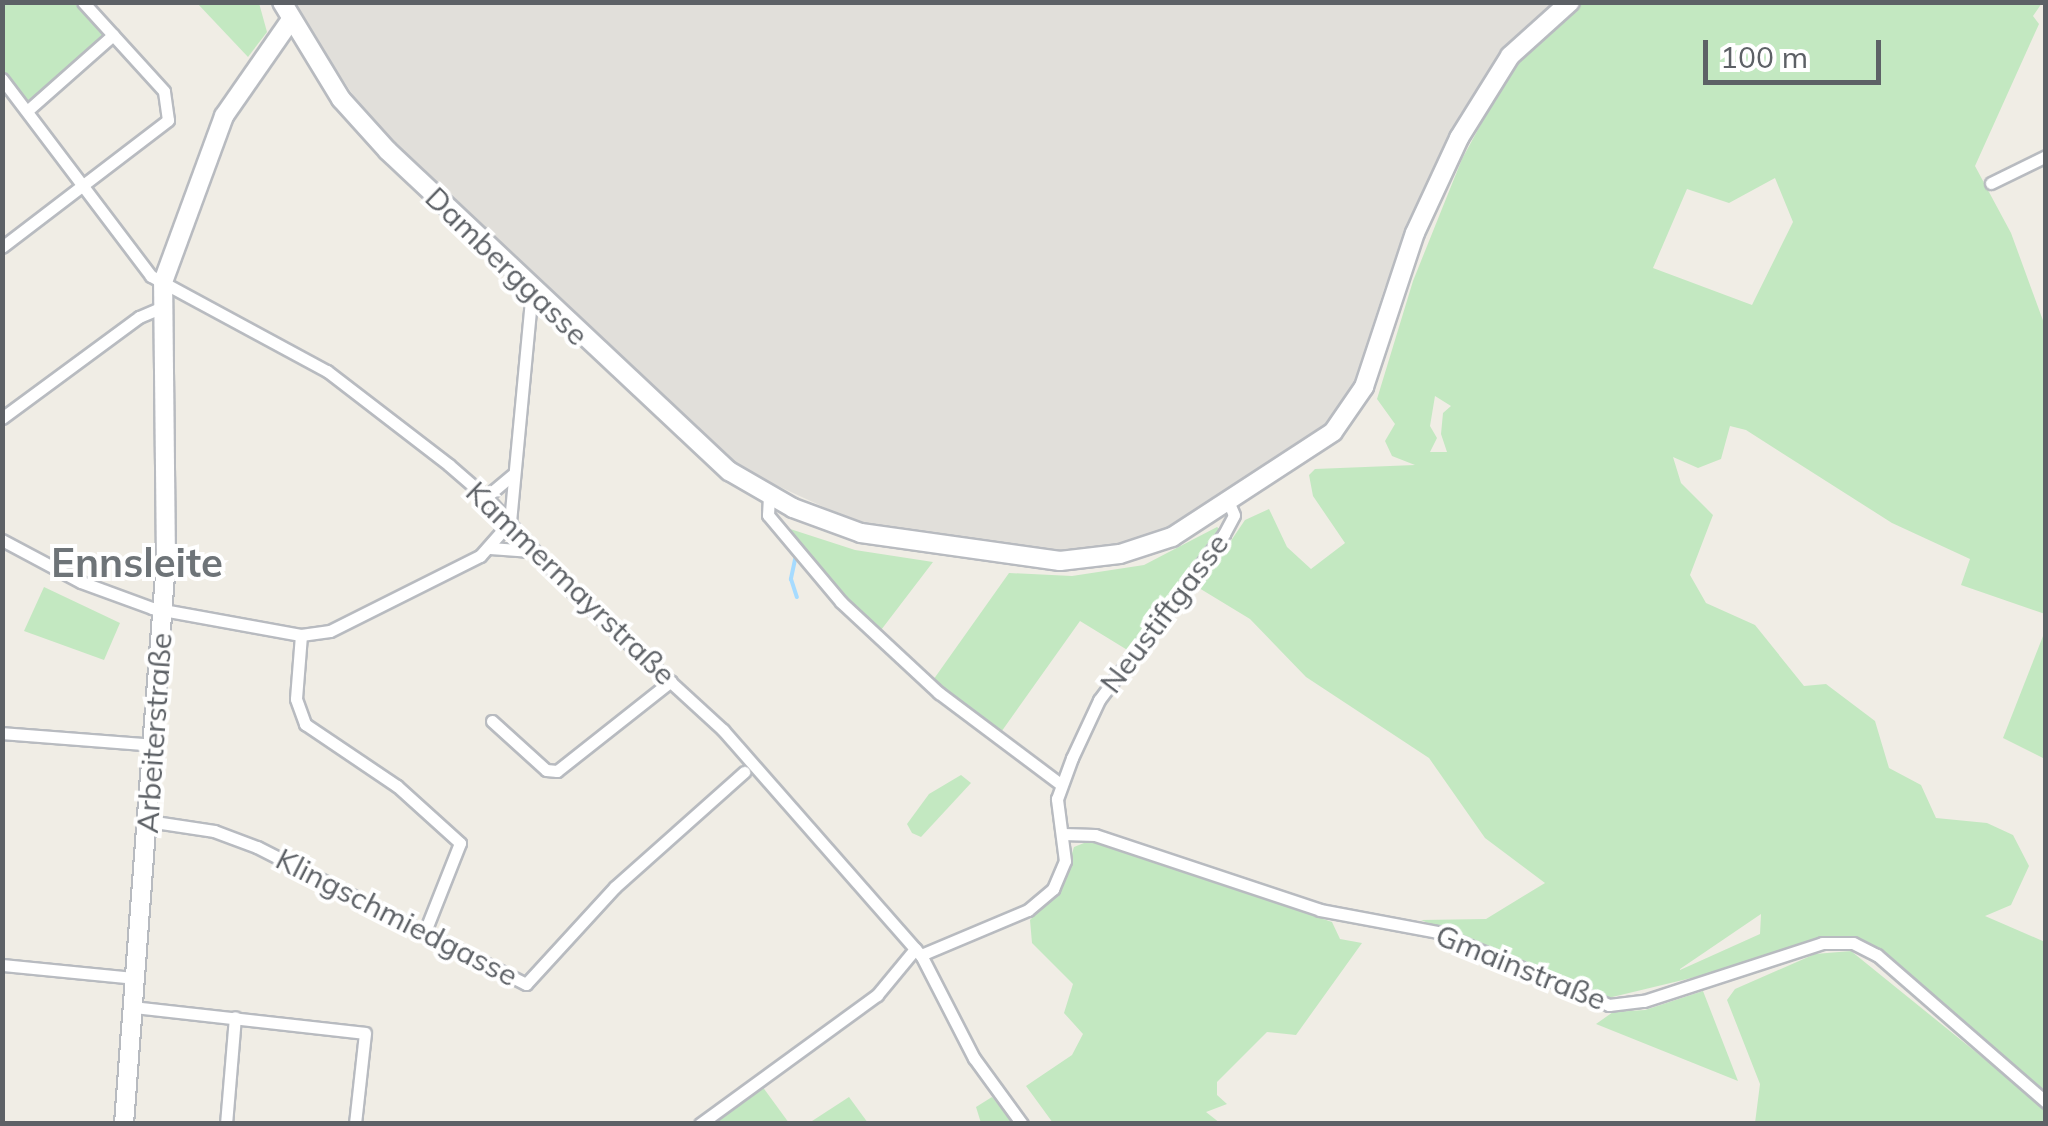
<!DOCTYPE html>
<html>
<head>
<meta charset="utf-8">
<style>
	body { margin:0 }
	#map { position:relative; width:2048px; height:1126px; overflow:hidden; background:#f0ede5; font-family:Mulish,sans-serif }
	div>[style] { position:absolute }
	.industrial>* { inset:0; background:#e1dfda }
	.green>* { inset:0; background:#c3e8c1 }
	.stream>* { height:4px; margin:-2px; padding:0 2px; transform-origin:2px; border-radius:2px; background:#a6dbff }
	.roads { filter:drop-shadow(2px 0 #b8bbc0) drop-shadow(-2px 0 #b8bbc0) drop-shadow(0 2px #b8bbc0) drop-shadow(0 -2px #b8bbc0) }
	.street>* { height:11px; margin:-5.5px; padding:0 5.5px; transform-origin:5.5px; border-radius:5.5px; background:#fff }
	.secondary>* { height:18px; margin:-9px; padding:0 9px; transform-origin:9px; border-radius:9px; background:#fff }
	span { translate:-50% -50%; white-space:nowrap; text-align:center; line-height:1.15; -webkit-text-stroke:8px #fff; paint-order:stroke }
	.street-label { font-size:30px; color:#5d6166 }
	.district-label { font-size:40px; color:#6e7478; font-weight:700 }
	.frame { position:absolute; inset:0; border:5px solid #5d6166; pointer-events:none }
	.scale { position:absolute; left:1703px; top:40px; width:178px; height:45px; box-sizing:border-box; border:5px solid #5d6166; border-top:0; padding-left:12px; font-size:30px; line-height:35px; white-space:nowrap; color:#5d6166; -webkit-text-stroke:8px #fff; paint-order:stroke }
</style>
</head>
<body>
<div id="map">
	<div class="industrial">
		<i style="clip-path:polygon(291px 3px,1566px 3px,1527px 28px,1460px 114px,1384px 289px,1354px 384px,1316px 435px,1173px 528px,1091px 552px,1036px 553px,926px 539px,850px 519px,734px 466px,368px 117px)"></i>
	</div>
	<div class="green">
		<i style="clip-path:polygon(3px 2px,74px 3px,104px 35px,28px 102px,3px 70px)"></i>
		<i style="clip-path:polygon(evenodd,1563px 2px,2042px 3px,2033px 16px,2039px 24px,1975px 166px,2011px 233px,2045px 326px,2045px 614px,1961px 585px,1970px 559px,1892px 523px,1746px 430px,1730px 426px,1721px 459px,1698px 468px,1673px 457px,1681px 483px,1713px 515px,1690px 575px,1706px 603px,1755px 625px,1804px 686px,1826px 684px,1875px 721px,1889px 768px,1921px 785px,1936px 818px,1987px 823px,2013px 835px,2029px 866px,2011px 905px,1985px 916px,2045px 942px,2045px 1096px,1864px 941px,1814px 940px,1737px 967px,1604px 999px,1421px 920px,1486px 919px,1545px 883px,1485px 838px,1429px 758px,1306px 677px,1250px 619px,1199px 588px,1245px 520px,1269px 509px,1287px 547px,1311px 569px,1345px 543px,1313px 496px,1309px 475px,1315px 469px,1415px 465px,1392px 456px,1385px 441px,1395px 424px,1377px 399px,1413px 281px,1462px 159px,1494px 100px,1476px 100px,1531px 22px,1563px 2px,1775px 178px,1793px 222px,1752px 305px,1653px 268px,1687px 189px,1729px 203px,1775px 178px,1563px 2px,1435px 396px,1451px 406px,1443px 413px,1441px 434px,1447px 452px,1430px 452px,1437px 438px,1430px 426px,1435px 396px,1563px 2px,1761px 914px,1760px 934px,1680px 970px,1680px 969px,1761px 914px)"></i>
		<i style="clip-path:polygon(197px 3px,259px 3px,267px 32px,248px 57px)"></i>
		<i style="clip-path:polygon(784px 527px,855px 550px,933px 562px,878px 634px)"></i>
		<i style="clip-path:polygon(1217px 527px,1223px 532px,1129px 651px,1080px 621px,999px 735px,931px 683px,1009px 573px,1072px 576px,1144px 565px)"></i>
		<i style="clip-path:polygon(44px 587px,120px 623px,104px 660px,24px 631px)"></i>
		<i style="clip-path:polygon(2045px 631px,2045px 759px,2003px 738px)"></i>
		<i style="clip-path:polygon(961px 775px,971px 783px,921px 837px,912px 833px,907px 824px,929px 794px)"></i>
		<i style="clip-path:polygon(1089px 841px,1332px 922px,1340px 939px,1362px 943px,1296px 1035px,1267px 1032px,1217px 1082px,1217px 1095px,1227px 1104px,1206px 1112px,1220px 1123px,1053px 1123px,1026px 1086px,1072px 1055px,1083px 1034px,1064px 1013px,1073px 984px,1032px 943px,1030px 920px,1062px 885px,1074px 847px)"></i>
		<i style="clip-path:polygon(1851px 951px,2045px 1108px,2045px 1123px,1755px 1123px,1760px 1084px,1727px 1000px,1735px 989px,1815px 954px)"></i>
		<i style="clip-path:polygon(1703px 991px,1738px 1081px,1596px 1024px,1613px 1012px,1645px 1010px)"></i>
		<i style="clip-path:polygon(762px 1086px,789px 1123px,709px 1124px)"></i>
		<i style="clip-path:polygon(849px 1097px,868px 1123px,809px 1123px)"></i>
		<i style="clip-path:polygon(992px 1097px,1014px 1123px,981px 1123px,976px 1107px)"></i>
	</div>
	<div class="stream">
		<i style="left:796px;top:555px;width:25px;rotate:102deg"></i>
		<i style="left:791px;top:579px;width:19px;rotate:72deg"></i>
	</div>
	<div class="roads">
		<div class="street">
			<i style="left:2px;top:79px;width:247px;rotate:52.9deg"></i>
			<i style="left:151px;top:276px;width:200px;rotate:28.4deg"></i>
			<i style="left:327px;top:371px;width:154px;rotate:37.6deg"></i>
			<i style="left:449px;top:465px;width:49px;rotate:40.9deg"></i>
			<i style="left:486px;top:497px;width:121px;rotate:48deg"></i>
			<i style="left:567px;top:587px;width:212px;rotate:42.5deg"></i>
			<i style="left:723px;top:730px;width:300px;rotate:48.7deg"></i>
			<i style="left:921px;top:955px;width:116px;rotate:62.8deg"></i>
			<i style="left:974px;top:1058px;width:82px;rotate:54deg"></i>
			<i style="left:27px;top:111px;width:115px;rotate:-41.5deg"></i>
			<i style="left:1991px;top:183px;width:61px;rotate:-26.1deg"></i>
			<i style="left:2px;top:247px;width:209px;rotate:-37.4deg"></i>
			<i style="left:168px;top:120px;width:29px;rotate:-98deg"></i>
			<i style="left:164px;top:91px;width:120px;rotate:-132.3deg"></i>
			<i style="left:2px;top:418px;width:170px;rotate:-36.4deg"></i>
			<i style="left:139px;top:317px;width:26px;rotate:-23deg"></i>
			<i style="left:769px;top:496px;width:19px;rotate:93deg"></i>
			<i style="left:768px;top:515px;width:114px;rotate:50deg"></i>
			<i style="left:841px;top:602px;width:134px;rotate:42.9deg"></i>
			<i style="left:939px;top:693px;width:151px;rotate:36.9deg"></i>
			<i style="left:486px;top:497px;width:34px;rotate:-40deg"></i>
			<i style="left:2px;top:540px;width:89px;rotate:28deg"></i>
			<i style="left:81px;top:582px;width:76px;rotate:20.1deg"></i>
			<i style="left:152px;top:608px;width:151px;rotate:10.3deg"></i>
			<i style="left:301px;top:635px;width:29px;rotate:-8deg"></i>
			<i style="left:330px;top:631px;width:168px;rotate:-26.6deg"></i>
			<i style="left:480px;top:556px;width:45px;rotate:-48.6deg"></i>
			<i style="left:510px;top:522px;width:233px;rotate:-84.6deg"></i>
			<i style="left:490px;top:548px;width:41px;rotate:4.2deg"></i>
			<i style="left:301px;top:635px;width:64px;rotate:94.5deg"></i>
			<i style="left:296px;top:699px;width:27px;rotate:70deg"></i>
			<i style="left:305px;top:724px;width:111px;rotate:34deg"></i>
			<i style="left:397px;top:786px;width:85px;rotate:42.1deg"></i>
			<i style="left:460px;top:843px;width:98px;rotate:111.6deg"></i>
			<i style="left:492px;top:721px;width:73px;rotate:42.2deg"></i>
			<i style="left:546px;top:770px;width:11px;rotate:5deg"></i>
			<i style="left:557px;top:771px;width:145px;rotate:-38.3deg"></i>
			<i style="left:2px;top:733px;width:152px;rotate:4.5deg"></i>
			<i style="left:148px;top:821px;width:67px;rotate:8.6deg"></i>
			<i style="left:214px;top:831px;width:46px;rotate:20.4deg"></i>
			<i style="left:257px;top:847px;width:302px;rotate:27deg"></i>
			<i style="left:526px;top:984px;width:132px;rotate:-47.5deg"></i>
			<i style="left:615px;top:887px;width:173px;rotate:-41.7deg"></i>
			<i style="left:1063px;top:834px;width:32px;rotate:2deg"></i>
			<i style="left:1095px;top:835px;width:237px;rotate:18.4deg"></i>
			<i style="left:1320px;top:910px;width:119px;rotate:10.6deg"></i>
			<i style="left:1437px;top:932px;width:187px;rotate:23deg"></i>
			<i style="left:1609px;top:1005px;width:35px;rotate:-7deg"></i>
			<i style="left:1644px;top:1001px;width:187px;rotate:-18deg"></i>
			<i style="left:1822px;top:943px;width:31px"></i>
			<i style="left:1853px;top:943px;width:27px;rotate:27deg"></i>
			<i style="left:1877px;top:955px;width:224px;rotate:41deg"></i>
			<i style="left:921px;top:955px;width:116px;rotate:-22.8deg"></i>
			<i style="left:1028px;top:910px;width:33px;rotate:-40deg"></i>
			<i style="left:1053px;top:889px;width:30px;rotate:-67deg"></i>
			<i style="left:1065px;top:861px;width:63px;rotate:-97.4deg"></i>
			<i style="left:1057px;top:799px;width:44px;rotate:-69.9deg"></i>
			<i style="left:1072px;top:758px;width:64px;rotate:-65deg"></i>
			<i style="left:1099px;top:700px;width:208px;rotate:-53deg"></i>
			<i style="left:1224px;top:534px;width:21px;rotate:-62deg"></i>
			<i style="left:1234px;top:515px;width:13px;rotate:-113deg"></i>
			<i style="left:2px;top:965px;width:134px;rotate:5.6deg"></i>
			<i style="left:133px;top:1007px;width:233px;rotate:6.4deg"></i>
			<i style="left:365px;top:1033px;width:92px;rotate:96.3deg"></i>
			<i style="left:226px;top:1124px;width:107px;rotate:-85.2deg"></i>
			<i style="left:700px;top:1124px;width:219px;rotate:-36.1deg"></i>
			<i style="left:877px;top:995px;width:60px;rotate:-50.4deg"></i>
		</div>
		<div class="secondary">
			<i style="left:282px;top:2px;width:114px;rotate:58.7deg"></i>
			<i style="left:341px;top:99px;width:70px;rotate:47.9deg"></i>
			<i style="left:388px;top:151px;width:468px;rotate:43.2deg"></i>
			<i style="left:729px;top:471px;width:74px;rotate:30deg"></i>
			<i style="left:793px;top:508px;width:72px;rotate:20.2deg"></i>
			<i style="left:861px;top:533px;width:201px;rotate:8deg"></i>
			<i style="left:1060px;top:561px;width:60px;rotate:-6.7deg"></i>
			<i style="left:1120px;top:554px;width:55px;rotate:-18.1deg"></i>
			<i style="left:1172px;top:537px;width:192px;rotate:-33.1deg"></i>
			<i style="left:1333px;top:432px;width:55px;rotate:-55.4deg"></i>
			<i style="left:1364px;top:387px;width:162px;rotate:-71.7deg"></i>
			<i style="left:1415px;top:233px;width:105px;rotate:-65.1deg"></i>
			<i style="left:1459px;top:138px;width:97px;rotate:-58.1deg"></i>
			<i style="left:1510px;top:56px;width:81px;rotate:-42deg"></i>
			<i style="left:124px;top:1124px;width:564px;rotate:-85.73deg"></i>
			<i style="left:166px;top:562px;width:280px;rotate:-90.6deg"></i>
			<i style="left:163px;top:282px;width:177px;rotate:-69.8deg"></i>
			<i style="left:224px;top:116px;width:116px;rotate:-55.2deg"></i>
		</div>
	</div>
	<div class="street-label">
		<span style="left:507px;top:266px;rotate:44deg">Damberggasse</span>
		<span style="left:571px;top:583px;rotate:44deg">Kammermayrstraße</span>
		<span style="left:1164px;top:613px;rotate:-53deg">Neustiftgasse</span>
		<span style="left:154px;top:733px;rotate:-86deg">Arbeiterstraße</span>
		<span style="left:397px;top:917px;rotate:27deg">Klingschmiedgasse</span>
		<span style="left:1521px;top:967px;rotate:22deg">Gmainstraße</span>
	</div>
	<div class="district-label">
		<span style="left:137px;top:562px">Ennsleite</span>
	</div>
	<div class="frame"></div>
	<div class="scale">100 m</div>
</div>
</body>
</html>
